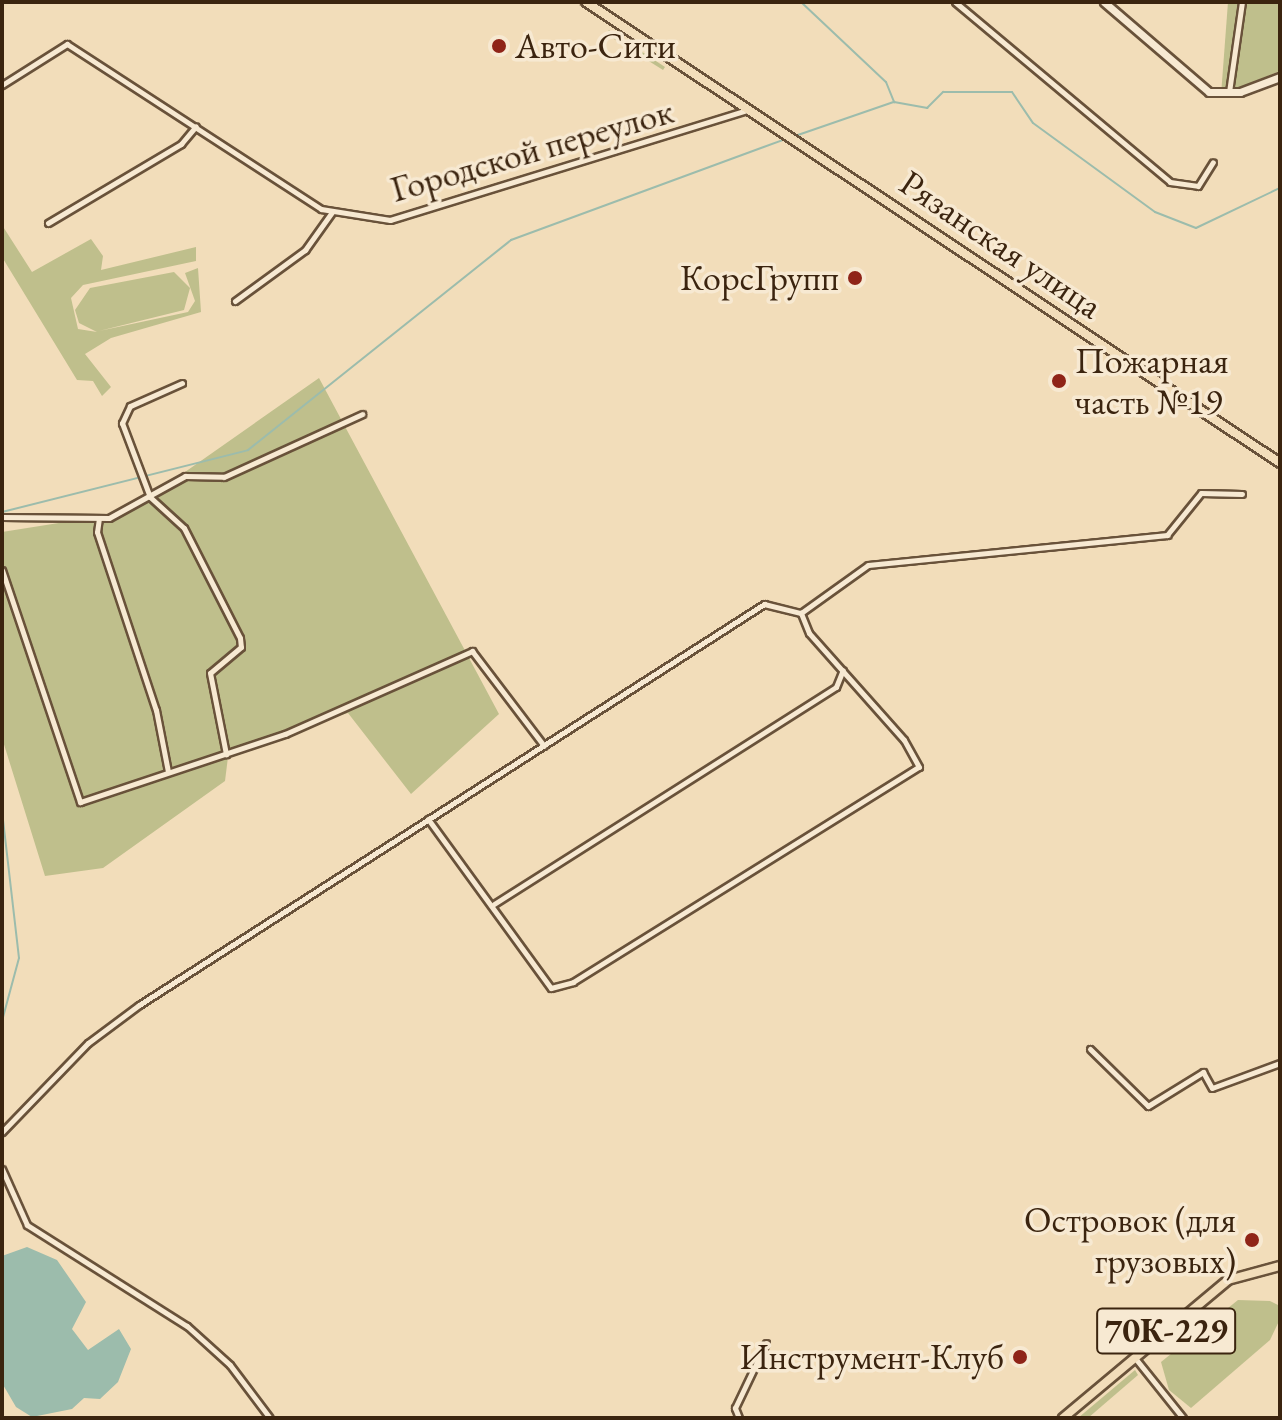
<!DOCTYPE html>
<html>
<head>
<meta charset="utf-8">
<style>
	body { margin:0 }
	#map { position:relative; width:1282px; height:1420px; overflow:hidden; background:#f2ddba; font-family:"EB Garamond",serif }
	div>[style] { position:absolute }
	.green>* { inset:0; background:#bfbf8c }
	.water>* { inset:0; background:#9cbcac }
	.stream>* { height:2px; margin:-1px; padding:0 1px; transform-origin:1px; border-radius:1px; background:#9cbcac }
	.roads { filter:drop-shadow(2px 0 #69523a) drop-shadow(-2px 0 #69523a) drop-shadow(0 2px #69523a) drop-shadow(0 -2px #69523a) }
	.minor>* { height:5px; margin:-2.5px; padding:0 2.5px; transform-origin:2.5px; border-radius:2.5px; background:#f7e9d2 }
	.tertiary>* { height:7px; margin:-3.5px; padding:0 3.5px; transform-origin:3.5px; border-radius:3.5px; background:#f7e9d2 }
	.primary>* { height:8px; margin:-4px; padding:0 4px; transform-origin:4px; border-radius:4px; background:#f2ddba }
	.dots>* { width:22px; height:22px; translate:-50% -50%; box-sizing:border-box; border:4px solid #f7e9d2; border-radius:50% }
	span { translate:-50% -50%; white-space:nowrap; text-align:center; line-height:1.15; -webkit-text-stroke:7px #f7e9d2; paint-order:stroke }
	.shield-label span { padding:2px 6px; background:#f7e9d2; border:2px solid; border-radius:6px; -webkit-text-stroke-width:0 }
	.shield-label { font-size:34px; color:#3b240f; font-weight:700 }
	.poi-label { font-size:36px; color:#3b240f }
	.left { translate:0 -50%; text-align:left }
	.right { translate:-100% -50%; text-align:right }
	.street-label { font-size:36px; color:#3b240f }
	.frame { position:absolute; inset:0; border:4px solid #3b240f; pointer-events:none }
</style>
</head>
<body>
<div id="map">
	<div class="green">
		<i style="clip-path:polygon(1228px 2px,1280px 2px,1280px 71px,1221px 95px)"></i>
		<i style="clip-path:polygon(609px 30px,665px 67px,663px 70px,606px 34px)"></i>
		<i style="clip-path:polygon(2px 225px,32px 272px,91px 239px,103px 256px,101px 270px,196px 247px,196px 261px,83px 285px,71px 298px,78px 329px,97px 332px,79px 323px,75px 310px,90px 288px,174px 272px,190px 288px,184px 310px,99px 331px,188px 312px,195px 301px,185px 273px,198px 268px,201px 312px,111px 338px,85px 354px,111px 387px,102px 396px,93px 381px,77px 380px,2px 257px)"></i>
		<i style="clip-path:polygon(319px 378px,499px 714px,411px 794px,348px 713px,229px 749px,225px 781px,103px 868px,45px 876px,2px 738px,2px 532px,128px 512px)"></i>
		<i style="clip-path:polygon(1238px 1300px,1270px 1301px,1280px 1306px,1280px 1319px,1270px 1340px,1191px 1408px,1169px 1390px,1161px 1362px)"></i>
		<i style="clip-path:polygon(1135px 1370px,1138px 1375px,1088px 1418px,1078px 1418px)"></i>
	</div>
	<div class="water">
		<i style="clip-path:polygon(27px 1247px,57px 1260px,86px 1302px,72px 1329px,88px 1350px,119px 1329px,131px 1349px,118px 1382px,100px 1399px,84px 1398px,72px 1409px,32px 1417px,16px 1407px,2px 1383px,2px 1256px)"></i>
	</div>
	<div class="stream">
		<i style="left:801px;top:2px;width:117px;rotate:43.3deg"></i>
		<i style="left:886px;top:82px;width:22px;rotate:68deg"></i>
		<i style="left:894px;top:102px;width:34px;rotate:10deg"></i>
		<i style="left:927px;top:108px;width:23px;rotate:-45deg"></i>
		<i style="left:943px;top:92px;width:69px"></i>
		<i style="left:1012px;top:92px;width:37px;rotate:56deg"></i>
		<i style="left:1033px;top:123px;width:151px;rotate:36.1deg"></i>
		<i style="left:1155px;top:212px;width:44px;rotate:21.3deg"></i>
		<i style="left:1196px;top:228px;width:93px;rotate:-25.5deg"></i>
		<i style="left:795px;top:136px;width:105px;rotate:-19deg"></i>
		<i style="left:2px;top:512px;width:254px;rotate:-14.1deg"></i>
		<i style="left:248px;top:450px;width:337px;rotate:-38.6deg"></i>
		<i style="left:511px;top:240px;width:293px;rotate:-20.2deg"></i>
		<i style="left:2px;top:811px;width:148px;rotate:83.4deg"></i>
		<i style="left:19px;top:958px;width:65px;rotate:105.1deg"></i>
	</div>
	<div class="roads">
		<div class="minor">
			<i style="left:955px;top:2px;width:280px;rotate:39.9deg"></i>
			<i style="left:1170px;top:182px;width:28px;rotate:8deg"></i>
			<i style="left:1198px;top:186px;width:28px;rotate:-58deg"></i>
			<i style="left:2px;top:85px;width:77px;rotate:-32.2deg"></i>
			<i style="left:67px;top:44px;width:303px;rotate:33deg"></i>
			<i style="left:321px;top:209px;width:70px;rotate:9.1deg"></i>
			<i style="left:390px;top:220px;width:375px;rotate:-17.1deg"></i>
			<i style="left:1229px;top:92px;width:91px;rotate:-81.8deg"></i>
			<i style="left:48px;top:223px;width:155px;rotate:-30.7deg"></i>
			<i style="left:181px;top:144px;width:23px;rotate:-50deg"></i>
			<i style="left:235px;top:301px;width:87px;rotate:-36.1deg"></i>
			<i style="left:305px;top:250px;width:47px;rotate:-54.6deg"></i>
			<i style="left:182px;top:383px;width:57px;rotate:156.1deg"></i>
			<i style="left:130px;top:406px;width:19px;rotate:115deg"></i>
			<i style="left:122px;top:423px;width:79px;rotate:69.3deg"></i>
			<i style="left:150px;top:497px;width:46px;rotate:42.4deg"></i>
			<i style="left:184px;top:528px;width:123px;rotate:63deg"></i>
			<i style="left:240px;top:638px;width:9px;rotate:84deg"></i>
			<i style="left:241px;top:647px;width:40px;rotate:140deg"></i>
			<i style="left:210px;top:673px;width:83px;rotate:78.8deg"></i>
			<i style="left:2px;top:517px;width:107px;rotate:0.5deg"></i>
			<i style="left:109px;top:518px;width:87px;rotate:-28.9deg"></i>
			<i style="left:185px;top:476px;width:39px;rotate:1deg"></i>
			<i style="left:224px;top:477px;width:152px;rotate:-24.5deg"></i>
			<i style="left:99px;top:518px;width:14px;rotate:98deg"></i>
			<i style="left:97px;top:532px;width:188px;rotate:71.7deg"></i>
			<i style="left:156px;top:710px;width:63px;rotate:79deg"></i>
			<i style="left:2px;top:570px;width:245px;rotate:71.4deg"></i>
			<i style="left:80px;top:802px;width:216px;rotate:-18.4deg"></i>
			<i style="left:285px;top:734px;width:205px;rotate:-23.9deg"></i>
			<i style="left:472px;top:651px;width:119px;rotate:52.8deg"></i>
			<i style="left:428px;top:819px;width:209px;rotate:54deg"></i>
			<i style="left:551px;top:988px;width:23px;rotate:-15deg"></i>
			<i style="left:573px;top:982px;width:407px;rotate:-31.9deg"></i>
			<i style="left:919px;top:767px;width:31px;rotate:-119deg"></i>
			<i style="left:904px;top:740px;width:143px;rotate:-131.6deg"></i>
			<i style="left:809px;top:633px;width:22px;rotate:-112deg"></i>
			<i style="left:494px;top:904px;width:405px;rotate:-32.4deg"></i>
			<i style="left:836px;top:687px;width:18px;rotate:-68deg"></i>
			<i style="left:1090px;top:1049px;width:81px;rotate:44.5deg"></i>
			<i style="left:1148px;top:1106px;width:65px;rotate:-31.7deg"></i>
			<i style="left:1203px;top:1072px;width:18px;rotate:61deg"></i>
			<i style="left:1212px;top:1088px;width:72px;rotate:-20.2deg"></i>
			<i style="left:2px;top:1132px;width:124px;rotate:-46deg"></i>
			<i style="left:88px;top:1043px;width:64px;rotate:-36.7deg"></i>
			<i style="left:139px;top:1005px;width:743px;rotate:-32.68deg"></i>
			<i style="left:764px;top:604px;width:38px;rotate:14deg"></i>
			<i style="left:801px;top:613px;width:82px;rotate:-35.6deg"></i>
			<i style="left:868px;top:565px;width:301px;rotate:-5.7deg"></i>
			<i style="left:1167px;top:535px;width:54px;rotate:-51deg"></i>
			<i style="left:1201px;top:493px;width:41px;rotate:1.4deg"></i>
			<i style="left:2px;top:1169px;width:61px;rotate:65.9deg"></i>
			<i style="left:27px;top:1225px;width:189px;rotate:32.3deg"></i>
			<i style="left:187px;top:1326px;width:58px;rotate:42.2deg"></i>
			<i style="left:230px;top:1365px;width:66px;rotate:53deg"></i>
			<i style="left:1135px;top:1358px;width:77px;rotate:51.3deg"></i>
			<i style="left:739px;top:1418px;width:11px;rotate:-112deg"></i>
			<i style="left:735px;top:1408px;width:72px;rotate:-64.5deg"></i>
		</div>
		<div class="tertiary">
			<i style="left:1104px;top:2px;width:138px;rotate:40.6deg"></i>
			<i style="left:1209px;top:92px;width:31px"></i>
			<i style="left:1240px;top:92px;width:43px;rotate:-20.6deg"></i>
		</div>
		<div class="primary">
			<i style="left:586px;top:2px;width:833px;rotate:33.59deg"></i>
			<i style="left:1063px;top:1418px;width:215px;rotate:-39.9deg"></i>
			<i style="left:1228px;top:1280px;width:54px;rotate:-15.1deg"></i>
		</div>
	</div>
	<div class="dots">
		<i style="left:499px;top:46px;background:#8f2418"></i>
		<i style="left:855px;top:278px;background:#8f2418"></i>
		<i style="left:1059px;top:381px;background:#8f2418"></i>
		<i style="left:1252px;top:1240px;background:#8f2418"></i>
		<i style="left:1020px;top:1357px;background:#8f2418"></i>
	</div>
	<div class="shield-label">
		<span style="left:1166px;top:1331px">70К-229</span>
	</div>
	<div class="poi-label">
		<span class="left" style="left:515px;top:46px">Авто-Сити</span>
		<span class="right" style="left:839px;top:278px">КорсГрупп</span>
		<span class="left" style="left:1075px;top:381px">Пожарная<br>часть №19</span>
		<span class="right" style="left:1236px;top:1240px">Островок (для<br>грузовых)</span>
		<span class="right" style="left:1004px;top:1357px">Инструмент-Клуб</span>
	</div>
	<div class="street-label">
		<span style="left:532px;top:150px;rotate:-16deg">Городской переулок</span>
		<span style="left:1001px;top:244px;rotate:34deg">Рязанская улица</span>
	</div>
	<div class="frame"></div>
</div>
</body>
</html>
